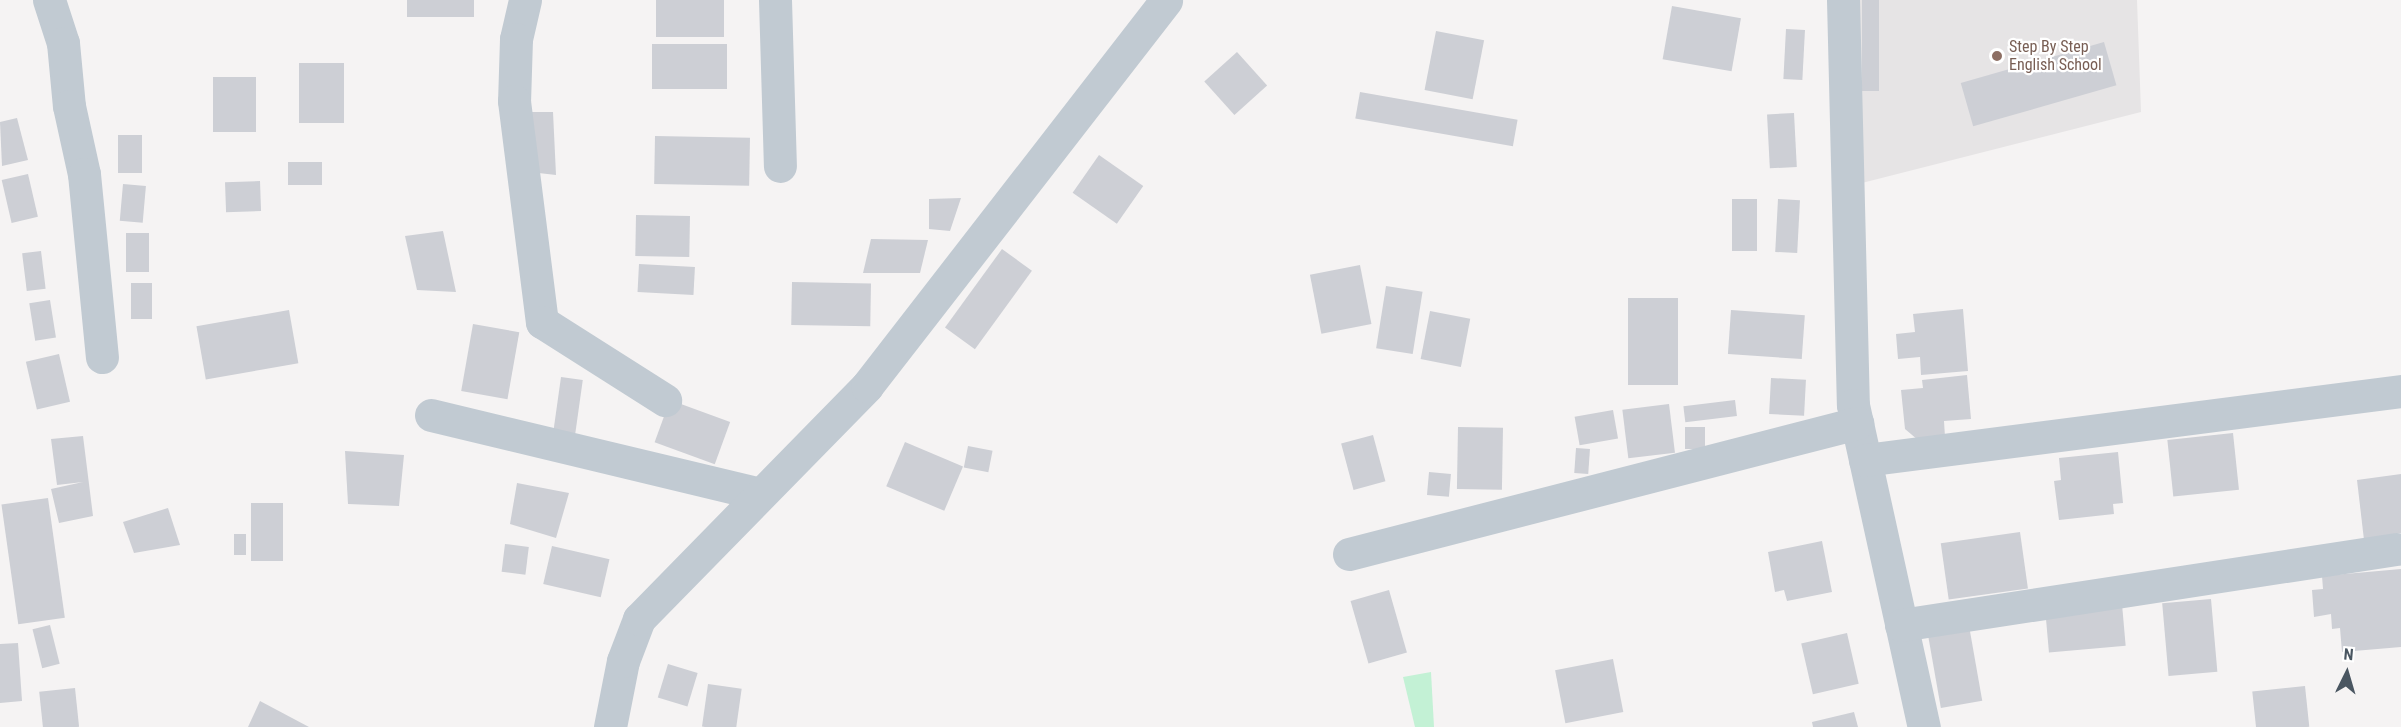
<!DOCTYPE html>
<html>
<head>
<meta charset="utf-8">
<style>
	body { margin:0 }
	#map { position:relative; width:2401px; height:727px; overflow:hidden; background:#f5f3f3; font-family:"Roboto Condensed",sans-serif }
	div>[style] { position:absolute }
	.education>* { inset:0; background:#e6e4e5 }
	.green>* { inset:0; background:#c3f1d5 }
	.building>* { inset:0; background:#cdcfd5; transform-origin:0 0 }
	.minor>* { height:33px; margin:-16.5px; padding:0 16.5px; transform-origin:16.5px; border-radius:16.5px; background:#c1cad2 }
	.dots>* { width:16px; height:16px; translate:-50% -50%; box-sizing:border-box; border:3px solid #fff; border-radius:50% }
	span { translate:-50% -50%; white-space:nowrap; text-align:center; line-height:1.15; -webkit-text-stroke:4.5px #fff; paint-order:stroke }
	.education-label { font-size:16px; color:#785e54 }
	.left { translate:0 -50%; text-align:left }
	.north { position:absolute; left:2317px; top:643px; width:60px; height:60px; -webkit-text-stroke:4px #fff; paint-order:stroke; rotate:5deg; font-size:16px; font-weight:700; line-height:24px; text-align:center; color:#4a5661 }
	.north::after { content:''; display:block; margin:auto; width:21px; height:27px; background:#4a5661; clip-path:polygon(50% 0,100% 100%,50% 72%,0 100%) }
</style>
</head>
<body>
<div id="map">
	<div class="education">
		<i style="clip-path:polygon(1855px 0,2137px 0,2141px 112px,1854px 185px)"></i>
	</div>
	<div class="green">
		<i style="clip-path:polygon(1431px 672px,1434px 727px,1415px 727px,1403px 677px)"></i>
	</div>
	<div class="building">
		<i style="left:407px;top:0;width:67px;height:17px"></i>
		<i style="left:656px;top:0;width:68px;height:37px"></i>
		<i style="left:1862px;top:0;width:17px;height:91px"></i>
		<i style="left:1672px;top:6px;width:70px;height:54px;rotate:10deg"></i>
		<i style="left:1786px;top:29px;width:19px;height:50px;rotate:3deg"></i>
		<i style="left:1436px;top:31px;width:49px;height:60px;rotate:11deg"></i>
		<i style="left:2104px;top:42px;width:45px;height:149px;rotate:74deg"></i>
		<i style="left:652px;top:44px;width:75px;height:45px"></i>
		<i style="left:1237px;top:52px;width:45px;height:44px;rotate:48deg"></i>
		<i style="left:299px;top:63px;width:45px;height:60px"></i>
		<i style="left:213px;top:77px;width:43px;height:55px"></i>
		<i style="left:1360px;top:92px;width:160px;height:27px;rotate:10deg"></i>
		<i style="clip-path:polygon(530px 112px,553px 112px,556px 175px,530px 172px)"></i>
		<i style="left:1794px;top:113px;width:54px;height:27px;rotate:87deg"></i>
		<i style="clip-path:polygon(17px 118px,28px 160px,2px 166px,0 122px)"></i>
		<i style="left:118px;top:135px;width:24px;height:38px"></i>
		<i style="left:655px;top:136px;width:95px;height:48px;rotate:1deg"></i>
		<i style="left:1099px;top:155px;width:54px;height:46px;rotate:35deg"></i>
		<i style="left:322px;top:162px;width:23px;height:34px;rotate:90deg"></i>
		<i style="left:28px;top:174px;width:44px;height:27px;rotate:77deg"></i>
		<i style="left:260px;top:181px;width:30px;height:35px;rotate:88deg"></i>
		<i style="left:123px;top:184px;width:23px;height:37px;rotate:5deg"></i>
		<i style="clip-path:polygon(961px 198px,950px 231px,929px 229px,929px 199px)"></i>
		<i style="left:1732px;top:199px;width:25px;height:52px"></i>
		<i style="left:1778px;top:199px;width:22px;height:53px;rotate:3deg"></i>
		<i style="left:636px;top:215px;width:54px;height:41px;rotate:1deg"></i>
		<i style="clip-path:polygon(443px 231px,456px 292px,417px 290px,405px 236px)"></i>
		<i style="left:126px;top:233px;width:23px;height:39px"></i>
		<i style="clip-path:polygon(871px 239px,928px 240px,920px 273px,863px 273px)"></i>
		<i style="left:1002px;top:249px;width:37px;height:97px;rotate:36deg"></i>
		<i style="left:41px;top:251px;width:38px;height:19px;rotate:83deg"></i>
		<i style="left:639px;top:264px;width:56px;height:28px;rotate:3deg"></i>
		<i style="left:1360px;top:265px;width:60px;height:51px;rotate:79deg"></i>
		<i style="left:792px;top:282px;width:79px;height:43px;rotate:1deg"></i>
		<i style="left:131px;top:283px;width:21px;height:36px"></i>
		<i style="left:1386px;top:286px;width:37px;height:63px;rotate:9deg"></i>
		<i style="left:1628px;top:298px;width:50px;height:87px"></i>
		<i style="left:50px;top:300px;width:38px;height:21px;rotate:81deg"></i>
		<i style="clip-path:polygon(1963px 309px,1968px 371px,1921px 375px,1920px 357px,1898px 359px,1896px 334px,1915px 332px,1913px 314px)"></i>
		<i style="left:289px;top:310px;width:54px;height:94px;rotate:80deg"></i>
		<i style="left:1731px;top:310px;width:74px;height:44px;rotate:4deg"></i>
		<i style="left:1430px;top:311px;width:41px;height:49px;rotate:11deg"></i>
		<i style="left:473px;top:324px;width:47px;height:68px;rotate:10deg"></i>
		<i style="left:59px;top:354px;width:49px;height:34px;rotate:77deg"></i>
		<i style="clip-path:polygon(1967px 375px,1971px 419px,1944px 421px,1945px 437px,1918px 440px,1905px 429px,1901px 390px,1923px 388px,1922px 380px)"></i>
		<i style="left:561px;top:377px;width:22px;height:54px;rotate:8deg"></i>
		<i style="left:1771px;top:378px;width:35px;height:36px;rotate:3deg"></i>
		<i style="left:670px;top:400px;width:64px;height:45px;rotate:20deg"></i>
		<i style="left:1735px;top:400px;width:16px;height:52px;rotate:83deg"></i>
		<i style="left:1669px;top:404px;width:49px;height:47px;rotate:83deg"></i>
		<i style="left:1613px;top:410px;width:29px;height:39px;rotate:80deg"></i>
		<i style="left:1458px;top:427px;width:45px;height:62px;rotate:1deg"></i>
		<i style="left:1705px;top:427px;width:22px;height:20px;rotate:90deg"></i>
		<i style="left:2233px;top:433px;width:57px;height:66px;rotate:84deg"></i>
		<i style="left:1373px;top:435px;width:48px;height:33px;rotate:75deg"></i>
		<i style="clip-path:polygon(83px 436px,93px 516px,59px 523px,51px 489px,83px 482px,57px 485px,51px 439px)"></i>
		<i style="left:905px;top:442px;width:63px;height:48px;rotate:23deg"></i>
		<i style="left:968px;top:446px;width:25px;height:22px;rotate:11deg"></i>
		<i style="left:1576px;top:448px;width:14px;height:25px;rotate:4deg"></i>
		<i style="clip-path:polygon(345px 451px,404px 455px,399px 506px,348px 504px)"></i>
		<i style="clip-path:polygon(2118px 452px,2123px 503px,2113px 504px,2114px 514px,2059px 520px,2054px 481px,2061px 480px,2059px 458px)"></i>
		<i style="left:1429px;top:472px;width:22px;height:23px;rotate:5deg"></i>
		<i style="clip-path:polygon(2401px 474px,2401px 533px,2364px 540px,2357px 480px)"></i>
		<i style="clip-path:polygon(517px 483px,569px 493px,556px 538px,510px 524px)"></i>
		<i style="left:48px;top:498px;width:121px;height:47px;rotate:82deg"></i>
		<i style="left:251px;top:503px;width:32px;height:58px"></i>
		<i style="clip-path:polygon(168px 508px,180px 545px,134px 553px,123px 522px)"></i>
		<i style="left:2020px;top:532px;width:57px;height:80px;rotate:82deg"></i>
		<i style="left:234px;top:534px;width:12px;height:21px"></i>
		<i style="clip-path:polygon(1822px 541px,1832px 592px,1787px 601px,1784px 590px,1775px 592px,1768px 552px)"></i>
		<i style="left:505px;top:544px;width:24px;height:28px;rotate:7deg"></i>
		<i style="left:552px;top:546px;width:59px;height:39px;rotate:13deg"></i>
		<i style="clip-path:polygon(2401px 569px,2401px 647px,2342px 652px,2340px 628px,2332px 629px,2331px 614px,2314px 617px,2312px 590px,2323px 589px,2322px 576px)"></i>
		<i style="left:1389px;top:590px;width:65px;height:40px;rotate:74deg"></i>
		<i style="left:2211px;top:599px;width:73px;height:49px;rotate:85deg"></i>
		<i style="left:2122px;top:604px;width:42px;height:77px;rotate:85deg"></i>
		<i style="left:1968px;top:620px;width:82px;height:42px;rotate:80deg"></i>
		<i style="left:50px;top:625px;width:40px;height:18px;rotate:76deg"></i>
		<i style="left:1847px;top:633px;width:52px;height:47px;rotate:77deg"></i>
		<i style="clip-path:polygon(18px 643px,22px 701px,0 703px,0 644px)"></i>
		<i style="left:1613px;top:659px;width:54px;height:59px;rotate:79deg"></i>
		<i style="left:668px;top:664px;width:31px;height:35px;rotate:17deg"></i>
		<i style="left:708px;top:684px;width:34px;height:43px;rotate:8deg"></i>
		<i style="left:2305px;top:686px;width:41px;height:53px;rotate:84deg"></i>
		<i style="left:75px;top:688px;width:39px;height:36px;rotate:84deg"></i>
		<i style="clip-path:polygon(260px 701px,309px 727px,248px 727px)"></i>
		<i style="clip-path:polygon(1854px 712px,1858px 727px,1813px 727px,1812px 722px)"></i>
	</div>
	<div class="minor">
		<i style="left:49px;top:0;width:45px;rotate:72deg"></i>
		<i style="left:63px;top:43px;width:63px;rotate:84.6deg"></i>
		<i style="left:69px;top:106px;width:70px;rotate:77.6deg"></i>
		<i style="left:84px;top:174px;width:184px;rotate:84.4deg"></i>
		<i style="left:525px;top:0;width:40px;rotate:103deg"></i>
		<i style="left:516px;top:39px;width:62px;rotate:91.8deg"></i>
		<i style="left:514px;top:101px;width:223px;rotate:82.8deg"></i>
		<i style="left:542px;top:322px;width:146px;rotate:32.4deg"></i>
		<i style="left:775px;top:0;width:166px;rotate:88.3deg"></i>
		<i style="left:1843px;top:0;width:405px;rotate:88.6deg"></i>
		<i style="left:1853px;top:405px;width:330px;rotate:77.6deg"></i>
		<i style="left:431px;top:415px;width:339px;rotate:13.5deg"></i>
		<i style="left:1865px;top:460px;width:540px;rotate:-7.34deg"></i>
		<i style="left:1349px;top:554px;width:525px;rotate:-14.46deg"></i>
		<i style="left:1901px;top:625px;width:501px;rotate:-8.73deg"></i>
		<i style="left:610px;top:727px;width:67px;rotate:-78.9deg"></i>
		<i style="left:623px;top:661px;width:45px;rotate:-69.1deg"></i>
		<i style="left:639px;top:619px;width:326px;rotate:-45.6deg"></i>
		<i style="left:867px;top:386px;width:488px;rotate:-52.2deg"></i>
	</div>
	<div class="dots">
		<i style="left:1997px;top:56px;background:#8d6e63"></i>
	</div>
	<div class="education-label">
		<span class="left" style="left:2009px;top:56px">Step By Step<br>English School</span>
	</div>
	<div class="north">N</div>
</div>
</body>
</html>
